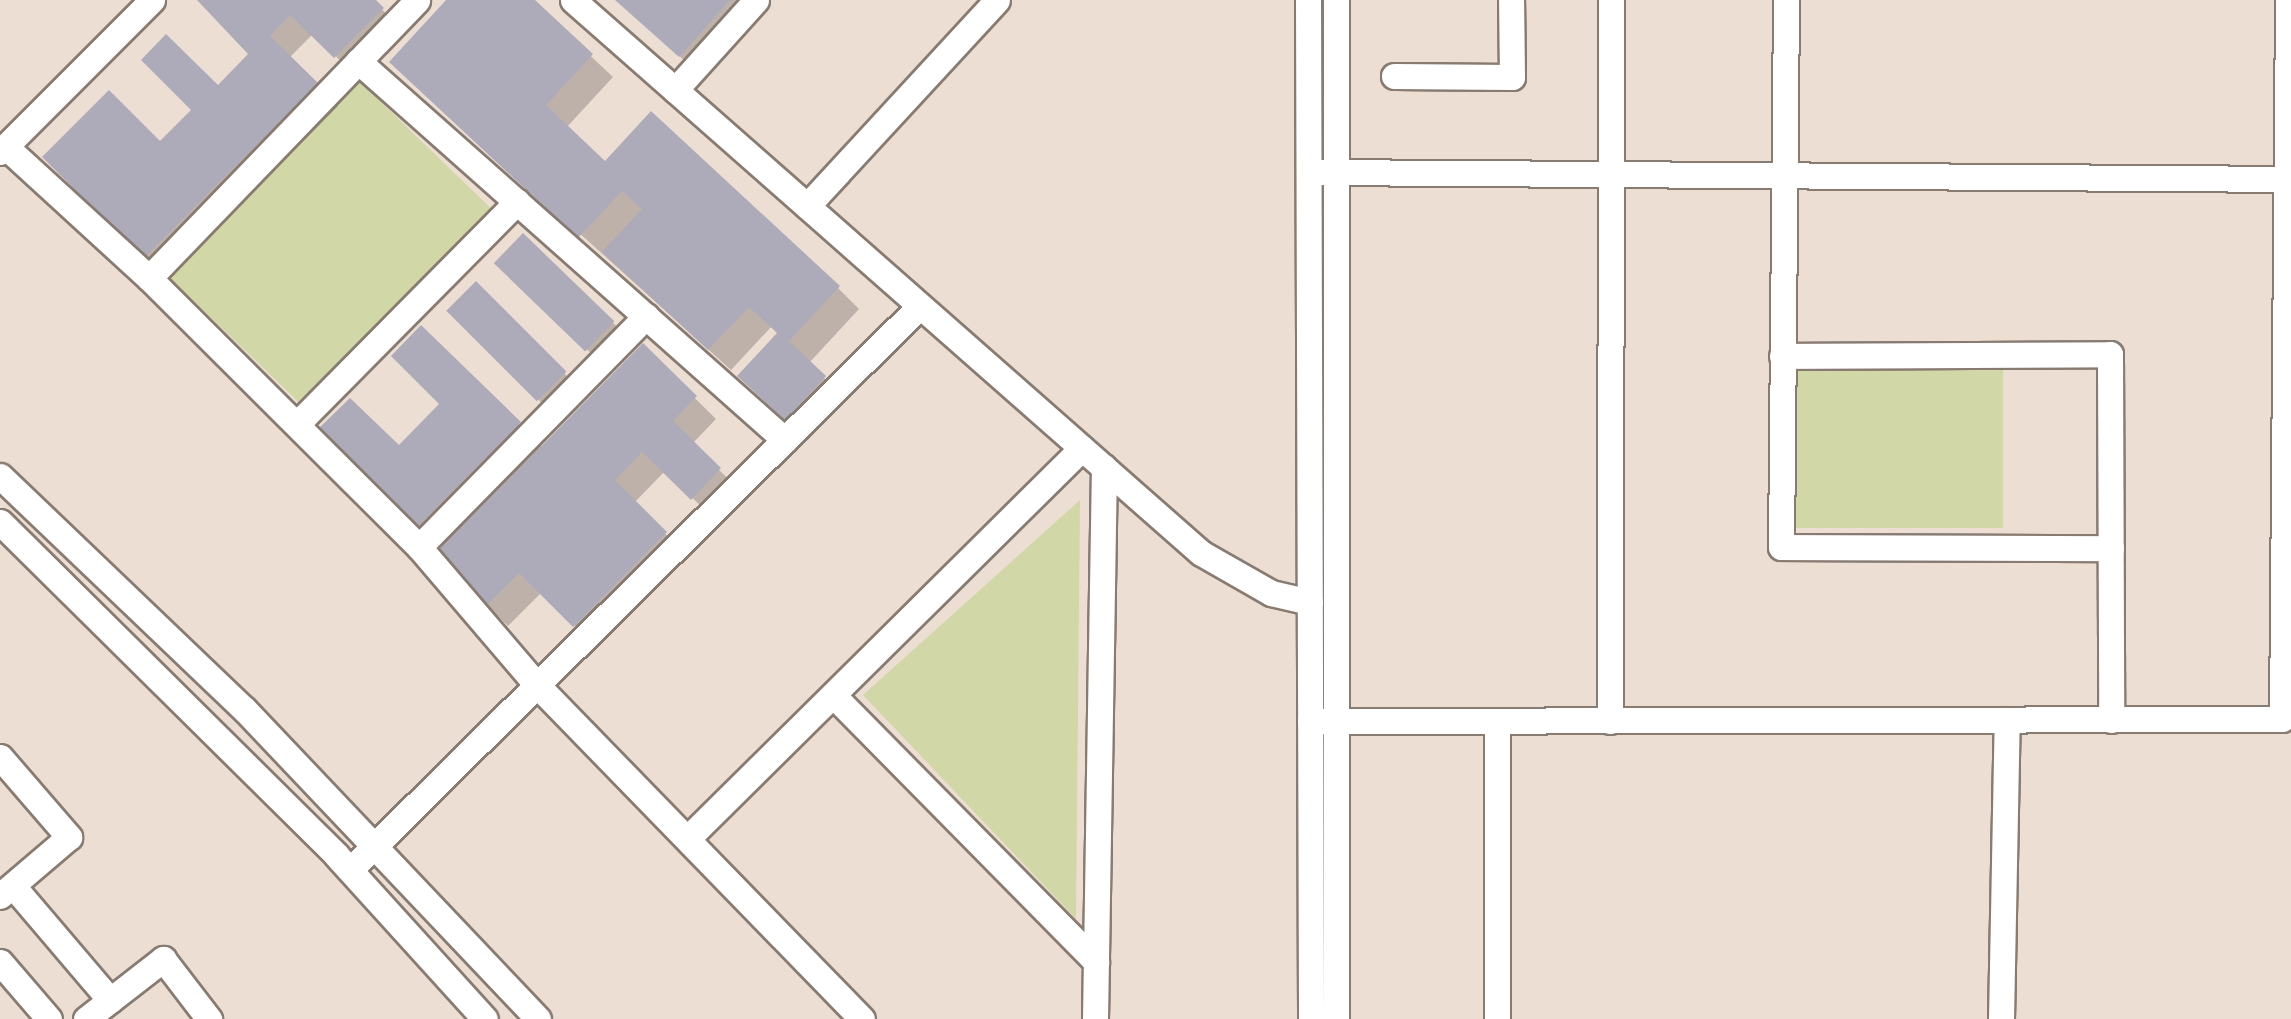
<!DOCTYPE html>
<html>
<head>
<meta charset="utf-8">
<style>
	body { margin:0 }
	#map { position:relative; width:2291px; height:1019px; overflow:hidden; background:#edded4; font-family:"Nunito Sans",sans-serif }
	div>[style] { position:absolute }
	.green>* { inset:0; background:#d1d7a6; transform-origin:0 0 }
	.shadow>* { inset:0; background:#0003; transform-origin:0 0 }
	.building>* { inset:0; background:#adabba; transform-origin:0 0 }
	.roads { filter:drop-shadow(2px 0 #887b71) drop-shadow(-2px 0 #887b71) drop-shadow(0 2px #887b71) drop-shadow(0 -2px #887b71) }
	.minor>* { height:25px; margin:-12.5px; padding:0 12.5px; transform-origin:12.5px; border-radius:12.5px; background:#fff }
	span { translate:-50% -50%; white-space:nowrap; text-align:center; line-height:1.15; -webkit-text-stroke:10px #edded4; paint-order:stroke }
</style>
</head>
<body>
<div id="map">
	<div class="green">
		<i style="left:359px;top:81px;width:183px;height:273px;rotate:44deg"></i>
		<i style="left:1796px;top:368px;width:207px;height:160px"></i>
		<i style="clip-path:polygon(1080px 500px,1076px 919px,863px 695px)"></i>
	</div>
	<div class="shadow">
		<i style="clip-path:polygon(201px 0,373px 0,403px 31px,357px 77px,313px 34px,289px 58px,338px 106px,167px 278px,46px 157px,160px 145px,251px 54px)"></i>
		<i style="clip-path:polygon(449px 0,531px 0,613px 77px,566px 128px,605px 164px,838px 288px,859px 309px,809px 363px,846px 399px,808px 440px,762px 397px,780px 334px,772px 326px,731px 370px,413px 83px)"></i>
		<i style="clip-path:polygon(616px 0,770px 0,702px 76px)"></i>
		<i style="left:523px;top:236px;width:148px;height:37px;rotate:44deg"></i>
		<i style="left:476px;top:285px;width:148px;height:37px;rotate:45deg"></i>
		<i style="clip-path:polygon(421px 328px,543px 448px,643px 347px,716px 419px,692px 444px,741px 491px,714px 519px,665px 471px,634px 503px,687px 555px,596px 646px,541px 593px,508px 626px,437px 556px,443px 550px,321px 430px,399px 449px,443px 404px)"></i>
	</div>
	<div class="building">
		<i style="clip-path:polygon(197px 0,376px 0,384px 8px,334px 58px,290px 15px,270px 36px,318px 83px,144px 258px,42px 157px,109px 90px,160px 141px,191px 110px,141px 60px,166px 34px,218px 85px,248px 54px)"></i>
		<i style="clip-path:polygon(446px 0,535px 0,593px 54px,546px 105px,605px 161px,651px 111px,840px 286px,789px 341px,826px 376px,785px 420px,737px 376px,777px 333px,749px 307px,708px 350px,602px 252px,642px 209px,622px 191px,578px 238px,389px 62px)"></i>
		<i style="clip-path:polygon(615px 0,730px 0,679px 57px)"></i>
		<i style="left:523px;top:233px;width:127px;height:42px;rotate:44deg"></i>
		<i style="left:476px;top:281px;width:128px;height:42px;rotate:45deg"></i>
		<i style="clip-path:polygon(421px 325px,521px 422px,417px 527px,317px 430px,350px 398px,399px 445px,439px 404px,391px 356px)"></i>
		<i style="clip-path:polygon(643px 343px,697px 396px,673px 421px,721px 468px,691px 500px,642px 452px,615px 480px,667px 532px,573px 627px,519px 573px,485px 607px,433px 556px)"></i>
	</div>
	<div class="roads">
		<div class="minor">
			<i style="left:573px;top:0;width:837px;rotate:41.37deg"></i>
			<i style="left:1201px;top:553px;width:81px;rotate:29.7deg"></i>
			<i style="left:1271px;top:593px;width:40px;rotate:13deg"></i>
			<i style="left:1308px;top:0;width:1019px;rotate:89.83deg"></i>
			<i style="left:1336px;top:0;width:1019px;rotate:90deg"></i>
			<i style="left:1786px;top:0;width:547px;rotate:90.52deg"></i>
			<i style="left:1781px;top:547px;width:330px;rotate:0.2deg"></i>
			<i style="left:358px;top:61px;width:571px;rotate:41.59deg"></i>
			<i style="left:1394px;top:76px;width:118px;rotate:0.5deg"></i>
			<i style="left:1512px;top:77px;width:77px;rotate:-90.7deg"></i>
			<i style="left:675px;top:90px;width:121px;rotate:-48deg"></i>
			<i style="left:6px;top:147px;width:194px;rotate:42.5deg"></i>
			<i style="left:149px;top:278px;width:381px;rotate:44.9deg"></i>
			<i style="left:419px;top:547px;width:182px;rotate:49.5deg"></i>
			<i style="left:537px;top:685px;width:466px;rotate:45.8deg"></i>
			<i style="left:0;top:152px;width:215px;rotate:-45deg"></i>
			<i style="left:1319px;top:172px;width:972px;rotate:0.41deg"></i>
			<i style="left:807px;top:206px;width:280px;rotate:-47.3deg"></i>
			<i style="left:149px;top:278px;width:386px;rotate:-46deg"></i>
			<i style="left:1782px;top:356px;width:328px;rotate:-0.3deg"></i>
			<i style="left:2110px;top:354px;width:366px;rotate:89.8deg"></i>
			<i style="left:297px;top:424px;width:313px;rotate:-45.3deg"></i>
			<i style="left:0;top:476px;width:337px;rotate:43.7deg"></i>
			<i style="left:244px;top:709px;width:427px;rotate:46.5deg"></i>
			<i style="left:0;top:522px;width:474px;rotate:44.7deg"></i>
			<i style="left:337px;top:856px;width:220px;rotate:47.8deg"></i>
			<i style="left:419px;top:547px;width:324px;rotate:-45.5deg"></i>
			<i style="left:833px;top:695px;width:375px;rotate:45.4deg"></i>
			<i style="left:1310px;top:721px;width:972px;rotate:-0.12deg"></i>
			<i style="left:2282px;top:719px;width:719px;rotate:-89.52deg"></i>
			<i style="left:1497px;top:721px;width:298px;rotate:90deg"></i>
			<i style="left:1610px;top:721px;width:721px;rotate:-89.92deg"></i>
			<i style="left:0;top:757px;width:106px;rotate:49.2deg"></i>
			<i style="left:69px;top:837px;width:91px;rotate:139.5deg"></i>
			<i style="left:688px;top:838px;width:554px;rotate:-44.71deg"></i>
			<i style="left:350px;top:870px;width:802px;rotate:-44.7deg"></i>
			<i style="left:13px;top:886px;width:150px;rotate:49.6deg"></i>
			<i style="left:0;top:962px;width:75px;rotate:49.3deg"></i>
			<i style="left:86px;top:1019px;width:98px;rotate:-37.9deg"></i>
			<i style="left:163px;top:959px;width:76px;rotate:52.5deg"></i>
			<i style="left:1095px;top:1019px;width:552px;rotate:-89.07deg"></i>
			<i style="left:2001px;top:1019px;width:299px;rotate:-88.9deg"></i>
		</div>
	</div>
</div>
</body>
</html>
